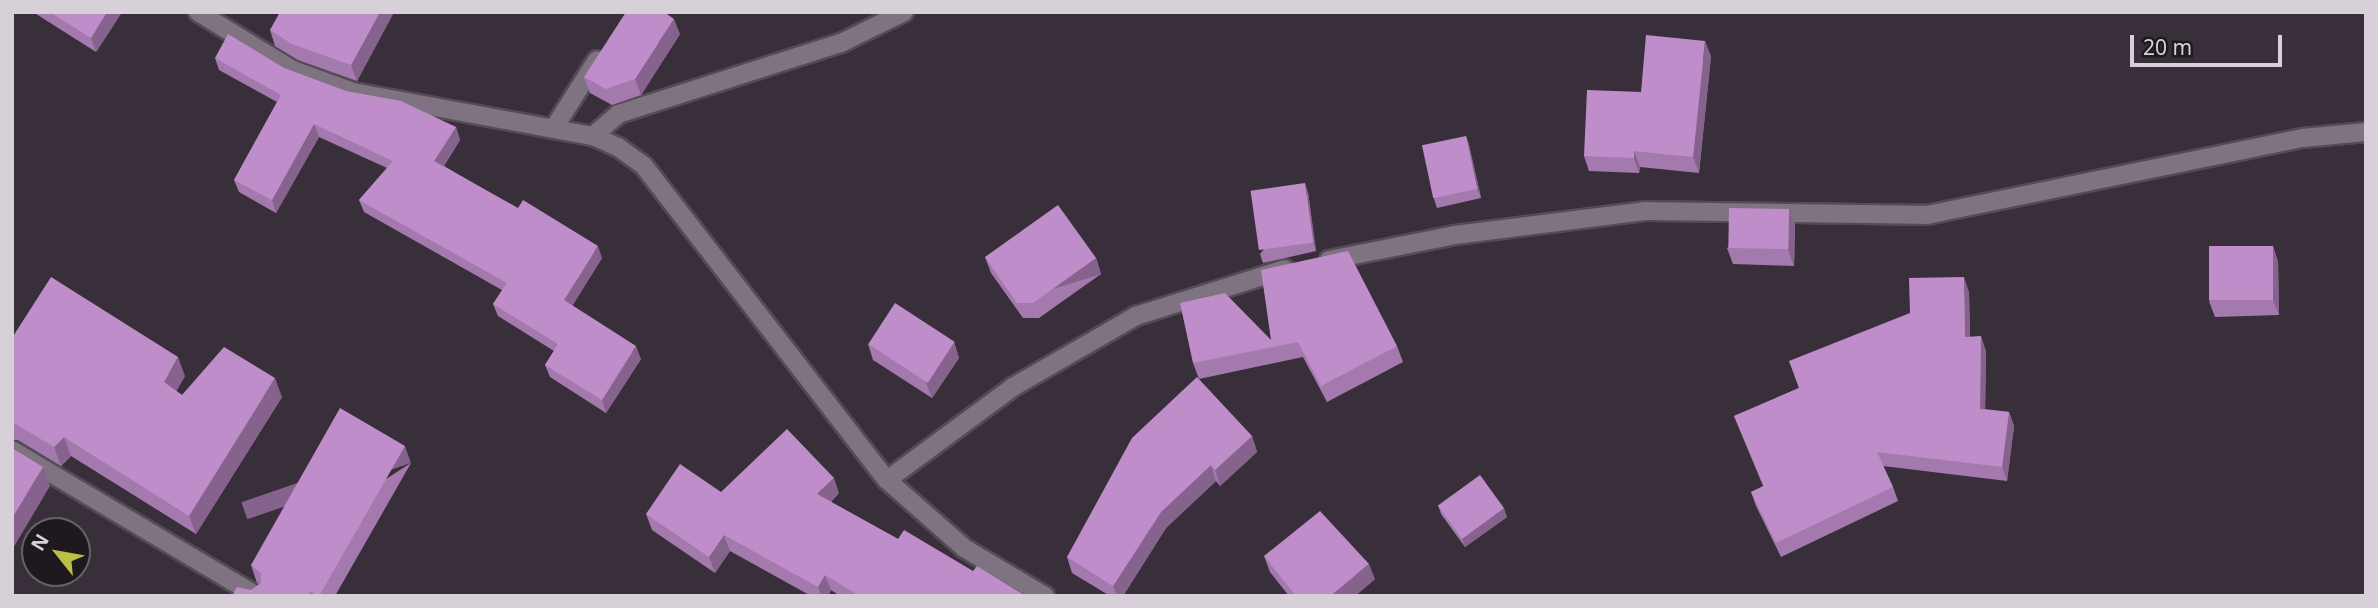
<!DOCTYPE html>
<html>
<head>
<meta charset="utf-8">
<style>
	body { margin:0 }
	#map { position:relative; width:2378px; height:608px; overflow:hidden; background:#392f3b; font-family:"Noto Sans",sans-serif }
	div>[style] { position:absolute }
	.roads { filter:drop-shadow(2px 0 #534b55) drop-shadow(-2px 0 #534b55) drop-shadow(0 2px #534b55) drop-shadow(0 -2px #534b55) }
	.minor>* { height:18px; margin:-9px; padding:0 9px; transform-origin:9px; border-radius:9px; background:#7f7381 }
	.wall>* { inset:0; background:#a47aae }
	.shaded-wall>* { inset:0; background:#86638d; transform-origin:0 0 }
	.building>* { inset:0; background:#bf8eca; transform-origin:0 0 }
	span { translate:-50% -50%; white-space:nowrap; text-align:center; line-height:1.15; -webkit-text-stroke:7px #1e191f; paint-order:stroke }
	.frame { position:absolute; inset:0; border:14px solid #d7d0d8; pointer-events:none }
	.north { position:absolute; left:21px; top:517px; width:70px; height:70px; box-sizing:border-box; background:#1e191f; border:2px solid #686269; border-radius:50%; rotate:301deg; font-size:19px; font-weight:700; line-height:28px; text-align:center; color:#d7d0d8 }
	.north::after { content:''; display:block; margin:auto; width:24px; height:32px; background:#bdbf42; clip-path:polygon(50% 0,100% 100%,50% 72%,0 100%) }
	.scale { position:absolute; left:2130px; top:35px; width:152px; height:32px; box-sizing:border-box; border:4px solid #d7d0d8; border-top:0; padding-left:9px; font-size:21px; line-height:24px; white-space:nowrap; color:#d7d0d8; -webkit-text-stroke:5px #1e191f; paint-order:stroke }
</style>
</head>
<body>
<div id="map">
	<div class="roads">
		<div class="minor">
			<i style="left:198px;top:12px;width:111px;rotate:31.4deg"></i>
			<i style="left:293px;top:70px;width:64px;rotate:20.1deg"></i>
			<i style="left:353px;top:92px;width:244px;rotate:10.4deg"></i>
			<i style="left:593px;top:136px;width:27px;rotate:24deg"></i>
			<i style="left:618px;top:147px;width:32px;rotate:36deg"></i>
			<i style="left:644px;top:166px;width:397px;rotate:52.3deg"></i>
			<i style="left:887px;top:480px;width:103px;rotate:41.4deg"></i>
			<i style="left:964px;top:548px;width:94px;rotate:30.7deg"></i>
			<i style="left:554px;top:128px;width:80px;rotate:-57.7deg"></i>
			<i style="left:593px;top:136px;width:33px;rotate:-41deg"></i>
			<i style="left:618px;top:114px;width:234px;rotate:-17.7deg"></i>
			<i style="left:841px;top:43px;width:70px;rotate:-26.2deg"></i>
			<i style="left:1329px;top:260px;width:128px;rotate:-11.2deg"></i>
			<i style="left:1455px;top:235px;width:191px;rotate:-7.2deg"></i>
			<i style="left:1644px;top:211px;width:283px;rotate:0.8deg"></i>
			<i style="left:1927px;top:215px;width:383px;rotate:-11.6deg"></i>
			<i style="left:2302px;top:138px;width:64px;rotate:-5.4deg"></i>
			<i style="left:12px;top:450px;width:285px;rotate:30.8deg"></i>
			<i style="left:887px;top:480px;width:157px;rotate:-36.4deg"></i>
			<i style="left:1013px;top:387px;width:142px;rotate:-30deg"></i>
			<i style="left:1136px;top:316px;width:156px;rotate:-17.5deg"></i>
		</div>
	</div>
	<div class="wall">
		<i style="clip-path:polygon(33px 12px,122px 12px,96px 52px)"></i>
		<i style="clip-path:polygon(394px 12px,357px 81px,298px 60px,275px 46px,270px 30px)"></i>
		<i style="clip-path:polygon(680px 34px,641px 95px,612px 105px,590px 93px,584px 77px)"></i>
		<i style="clip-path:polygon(1711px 56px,1699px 173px,1640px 167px,1639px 173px,1589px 171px,1584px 156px,1641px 92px)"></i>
		<i style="clip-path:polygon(215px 58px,284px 68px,346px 91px,456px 127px,460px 140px,444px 166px,602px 258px,572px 306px,641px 359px,606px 413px,550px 377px,545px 365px,554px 351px,498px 316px,493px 304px,502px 290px,364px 212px,359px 200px,387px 168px,319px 137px,276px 213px,239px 192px,234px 180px,277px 102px,219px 70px)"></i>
		<i style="clip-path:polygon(1466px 136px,1469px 145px,1481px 198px,1437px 208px,1434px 199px)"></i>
		<i style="clip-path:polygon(1308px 192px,1316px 251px,1263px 263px,1260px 254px)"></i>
		<i style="clip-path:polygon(1789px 209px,1795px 225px,1794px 266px,1733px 264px,1727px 248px)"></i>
		<i style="clip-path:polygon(2273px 246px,2278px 262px,2279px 315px,2215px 317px,2209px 301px)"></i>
		<i style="clip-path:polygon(985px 257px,1096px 258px,1101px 274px,1039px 318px,1023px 318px,991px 273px)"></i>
		<i style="clip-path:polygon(1969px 292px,1970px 337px,1986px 351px,1985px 409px,2009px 412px,2014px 426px,2007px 481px,1883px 466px,1893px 487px,1898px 501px,1781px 557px,1756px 506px,1751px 492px,1763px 486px,1734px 416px,1799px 388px)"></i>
		<i style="clip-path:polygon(12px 338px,185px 376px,176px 391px,182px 395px,282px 397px,196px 534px,71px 456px,61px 466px,18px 440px,12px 440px)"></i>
		<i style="clip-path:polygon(1271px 340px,1397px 346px,1403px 362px,1327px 402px,1303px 357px,1199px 379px,1193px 363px)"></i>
		<i style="clip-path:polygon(954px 342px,959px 358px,932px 398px,873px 360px,868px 344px)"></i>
		<i style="clip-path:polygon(1252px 436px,1257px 452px,1220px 486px,1216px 481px,1166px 528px,1123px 596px,1110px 596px,1072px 573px,1067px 557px)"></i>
		<i style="clip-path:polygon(411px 463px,335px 596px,232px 596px,251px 590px,259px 584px,257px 583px,251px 565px)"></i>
		<i style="clip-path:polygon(721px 492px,839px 493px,831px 502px,898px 539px,1026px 596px,840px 596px,831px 590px,828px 596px,811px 596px,730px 551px,715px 573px,652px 530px,646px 514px)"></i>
		<i style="clip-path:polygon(1438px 505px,1507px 517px,1465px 547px,1441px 514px)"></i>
		<i style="clip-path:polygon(1264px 556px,1375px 579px,1355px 596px,1289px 596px,1270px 572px)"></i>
	</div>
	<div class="shaded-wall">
		<i style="clip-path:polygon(107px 12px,122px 12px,96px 52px,91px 38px)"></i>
		<i style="clip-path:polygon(380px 12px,394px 12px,357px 81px,351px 65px)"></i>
		<i style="clip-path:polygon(674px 19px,680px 34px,641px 95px,635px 79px)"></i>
		<i style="clip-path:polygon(1705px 41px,1711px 56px,1699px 173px,1693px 157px)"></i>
		<i style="clip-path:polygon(314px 124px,319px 137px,276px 213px,272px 200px)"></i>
		<i style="clip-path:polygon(456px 127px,460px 140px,439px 173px,434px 161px)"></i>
		<i style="clip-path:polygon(1466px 136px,1469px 145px,1481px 198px,1477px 189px)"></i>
		<i style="clip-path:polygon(1634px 151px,1640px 167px,1639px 173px,1634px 158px)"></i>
		<i style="clip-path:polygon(1305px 183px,1308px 192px,1316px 251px,1313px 242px)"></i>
		<i style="clip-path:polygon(1789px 209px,1795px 225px,1794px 266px,1788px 250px)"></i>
		<i style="clip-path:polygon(598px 246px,602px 258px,568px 313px,564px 300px)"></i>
		<i style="clip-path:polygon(2273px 246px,2278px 262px,2279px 315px,2273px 300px)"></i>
		<i style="left:1096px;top:258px;width:17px;height:77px;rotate:73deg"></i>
		<i style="clip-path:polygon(1964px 277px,1969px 292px,1970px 351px,1965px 337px)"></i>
		<i style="clip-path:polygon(1981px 336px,1986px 351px,1985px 423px,1980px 409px)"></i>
		<i style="clip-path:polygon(954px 342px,959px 358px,932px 398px,926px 383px)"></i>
		<i style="clip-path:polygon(636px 346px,641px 359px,606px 413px,602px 400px)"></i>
		<i style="clip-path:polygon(178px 357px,185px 376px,171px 401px,164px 382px)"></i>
		<i style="clip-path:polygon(275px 378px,282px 397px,196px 534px,189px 516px)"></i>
		<i style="clip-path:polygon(2009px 412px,2014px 426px,2007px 481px,2002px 467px)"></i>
		<i style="clip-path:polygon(1252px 436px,1257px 452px,1220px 486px,1215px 470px)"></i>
		<i style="clip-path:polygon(64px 437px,71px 456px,61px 466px,54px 447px)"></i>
		<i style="left:405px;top:446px;width:18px;height:173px;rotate:71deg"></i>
		<i style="clip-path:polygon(1211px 465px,1216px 481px,1166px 528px,1123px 596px,1117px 596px,1113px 586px,1161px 512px)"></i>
		<i style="clip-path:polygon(43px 467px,50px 486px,12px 550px,12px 519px)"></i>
		<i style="clip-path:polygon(834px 478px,839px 493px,822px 510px,817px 494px)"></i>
		<i style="clip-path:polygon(1504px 508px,1507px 517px,1465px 547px,1462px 539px)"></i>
		<i style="clip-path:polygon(724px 535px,730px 551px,715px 573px,709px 557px)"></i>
		<i style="clip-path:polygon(1369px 564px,1375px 579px,1355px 596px,1330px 596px)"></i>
		<i style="clip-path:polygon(825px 575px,831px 590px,828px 596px,821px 596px,818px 587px)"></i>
	</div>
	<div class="building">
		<i style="clip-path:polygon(50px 12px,107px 12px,91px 38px)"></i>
		<i style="clip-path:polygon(280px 12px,380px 12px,351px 65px,292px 44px,270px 30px)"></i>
		<i style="clip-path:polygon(626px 12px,664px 12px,674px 19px,635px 79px,606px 89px,584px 77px)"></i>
		<i style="clip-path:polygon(228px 34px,284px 68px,346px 91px,401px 101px,456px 127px,434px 161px,518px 208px,523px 200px,598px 246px,564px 300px,636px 346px,602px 400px,545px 365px,558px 344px,493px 304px,507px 283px,359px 200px,393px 161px,314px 124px,272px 200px,234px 180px,281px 95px,215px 58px)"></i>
		<i style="clip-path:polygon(1646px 35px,1705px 41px,1693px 157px,1634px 151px,1634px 158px,1584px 156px,1587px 90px,1641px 92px)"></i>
		<i style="left:1466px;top:136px;width:54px;height:45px;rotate:78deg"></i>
		<i style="left:1305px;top:183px;width:60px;height:55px;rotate:82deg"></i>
		<i style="clip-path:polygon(1058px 205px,1096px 258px,1033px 303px,1017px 303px,985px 257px)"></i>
		<i style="left:1729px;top:208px;width:60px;height:40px;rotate:1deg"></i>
		<i style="left:2273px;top:246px;width:54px;height:64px;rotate:90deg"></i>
		<i style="clip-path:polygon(1348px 251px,1397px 346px,1321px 386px,1298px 342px,1193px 363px,1180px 303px,1225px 293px,1271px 340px,1261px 270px)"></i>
		<i style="clip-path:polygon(51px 277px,178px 357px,164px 382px,182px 395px,224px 347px,275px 378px,189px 516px,64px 437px,54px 447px,12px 422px,12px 338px)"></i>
		<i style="clip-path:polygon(1964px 277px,1965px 337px,1981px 336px,1980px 409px,2009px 412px,2002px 467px,1877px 452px,1893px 487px,1776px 543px,1751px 492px,1764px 486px,1734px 416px,1799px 388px,1789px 361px,1910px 313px,1909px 278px)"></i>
		<i style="left:895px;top:303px;width:71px;height:49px;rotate:33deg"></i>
		<i style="clip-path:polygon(1197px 377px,1252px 436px,1215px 470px,1211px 465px,1161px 512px,1113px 586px,1067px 557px,1132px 438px)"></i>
		<i style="clip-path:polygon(340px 408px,405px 446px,319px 596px,310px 591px,308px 596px,232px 596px,237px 587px,251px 590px,261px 583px,261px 573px,251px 565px)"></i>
		<i style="clip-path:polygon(787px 429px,834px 478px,817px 494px,898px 539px,904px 530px,973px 571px,977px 566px,1026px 596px,860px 596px,825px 575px,818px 587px,724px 535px,709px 557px,646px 514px,680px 464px,721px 492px)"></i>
		<i style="clip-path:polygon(12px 448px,43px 467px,12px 519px)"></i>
		<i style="left:1480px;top:475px;width:41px;height:52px;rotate:54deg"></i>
		<i style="clip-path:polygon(1320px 511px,1369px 564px,1330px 596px,1296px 596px,1264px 556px)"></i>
	</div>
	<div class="frame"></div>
	<div class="north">N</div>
	<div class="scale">20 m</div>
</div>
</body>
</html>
